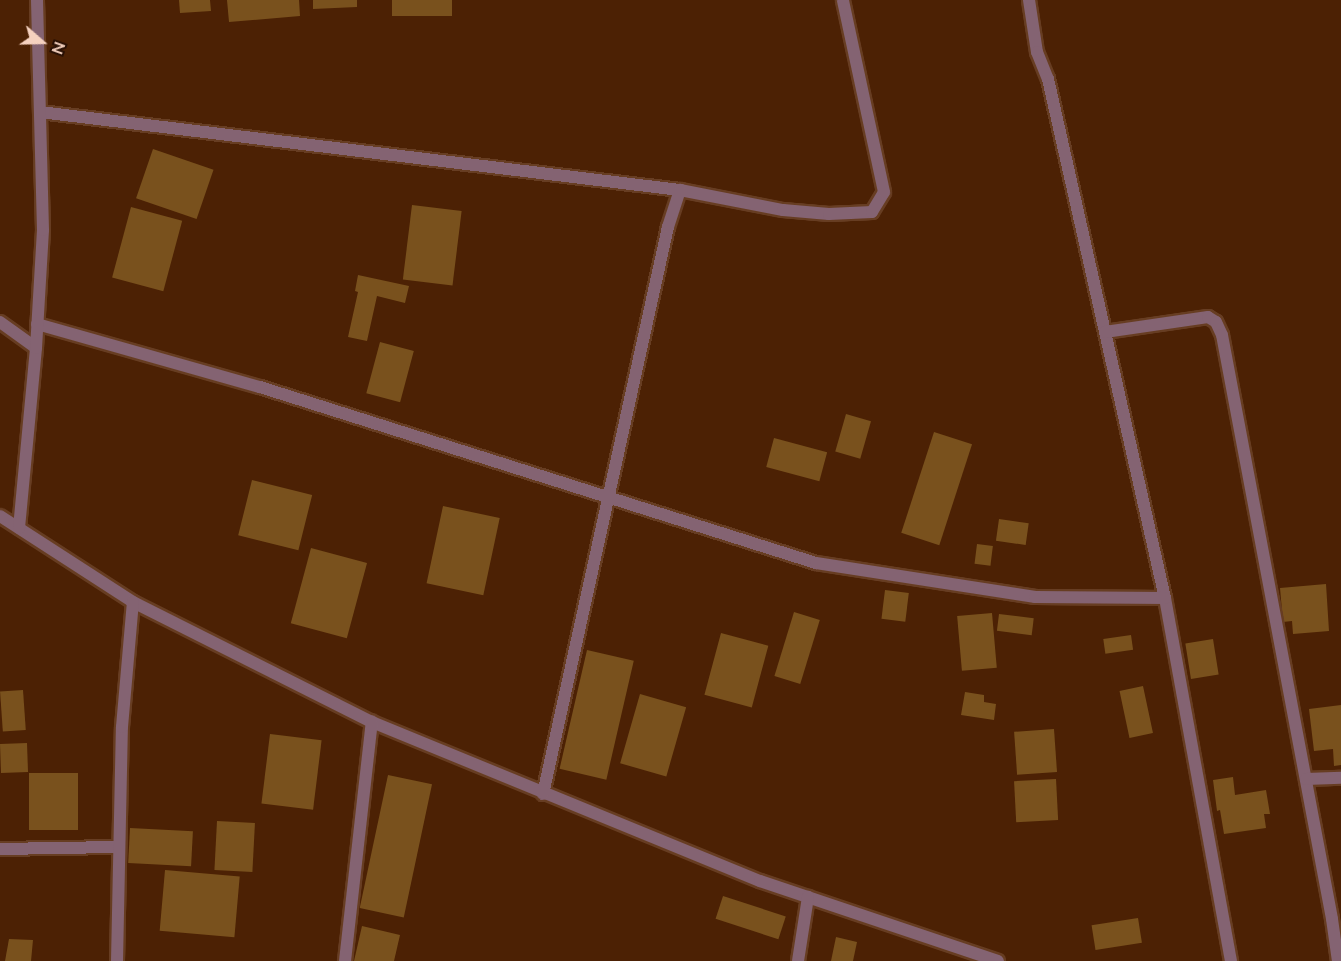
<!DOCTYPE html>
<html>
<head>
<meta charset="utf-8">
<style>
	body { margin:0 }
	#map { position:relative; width:1341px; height:961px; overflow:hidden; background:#4c2104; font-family:Mulish,sans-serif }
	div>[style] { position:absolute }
	.building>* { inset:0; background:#79511d; transform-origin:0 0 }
	.roads { filter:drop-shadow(2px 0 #673d22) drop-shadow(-2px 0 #673d22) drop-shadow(0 2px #673d22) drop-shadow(0 -2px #673d22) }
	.minor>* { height:12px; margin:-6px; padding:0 6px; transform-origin:6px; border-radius:6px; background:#846372 }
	span { translate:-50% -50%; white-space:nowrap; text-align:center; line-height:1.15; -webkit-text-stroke:5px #280f03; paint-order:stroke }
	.north { position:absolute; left:12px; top:12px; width:60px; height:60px; -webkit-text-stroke:4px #280f03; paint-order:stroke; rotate:110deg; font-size:16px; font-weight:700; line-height:24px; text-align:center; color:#f5d1bf }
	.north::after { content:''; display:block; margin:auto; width:21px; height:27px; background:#f5d1bf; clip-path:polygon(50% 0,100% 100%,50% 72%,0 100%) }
</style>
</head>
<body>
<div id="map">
	<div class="building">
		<i style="clip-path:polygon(179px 0,210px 0,211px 11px,180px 13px)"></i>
		<i style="clip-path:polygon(227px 0,299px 0,300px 16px,229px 22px)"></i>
		<i style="clip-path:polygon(313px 0,357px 0,357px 7px,313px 9px)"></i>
		<i style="left:392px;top:0;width:60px;height:16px"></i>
		<i style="left:153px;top:149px;width:64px;height:52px;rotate:19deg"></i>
		<i style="left:412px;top:205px;width:50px;height:75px;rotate:7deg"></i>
		<i style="left:131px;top:207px;width:53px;height:73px;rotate:15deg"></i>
		<i style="clip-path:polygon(358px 275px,409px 286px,405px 303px,377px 296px,367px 341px,348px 337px,358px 292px,355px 291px)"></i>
		<i style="left:380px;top:342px;width:35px;height:53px;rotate:15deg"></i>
		<i style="left:846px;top:414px;width:26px;height:39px;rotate:16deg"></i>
		<i style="left:934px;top:432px;width:40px;height:106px;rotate:18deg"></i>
		<i style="left:774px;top:438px;width:55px;height:30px;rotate:15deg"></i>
		<i style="left:252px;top:480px;width:62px;height:57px;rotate:14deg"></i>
		<i style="left:443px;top:506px;width:58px;height:79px;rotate:12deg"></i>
		<i style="left:999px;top:519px;width:30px;height:22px;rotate:8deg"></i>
		<i style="left:977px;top:544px;width:16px;height:20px;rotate:7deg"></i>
		<i style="left:311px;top:548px;width:58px;height:78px;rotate:15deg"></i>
		<i style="clip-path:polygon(1326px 584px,1329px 631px,1293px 634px,1292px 621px,1283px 622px,1280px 588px)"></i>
		<i style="left:885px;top:590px;width:24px;height:29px;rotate:7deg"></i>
		<i style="left:794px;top:612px;width:27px;height:67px;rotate:17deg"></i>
		<i style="left:992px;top:613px;width:55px;height:35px;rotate:85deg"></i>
		<i style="left:999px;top:614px;width:35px;height:17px;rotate:7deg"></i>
		<i style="left:721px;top:633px;width:49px;height:64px;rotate:15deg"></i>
		<i style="left:1131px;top:635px;width:15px;height:28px;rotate:82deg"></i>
		<i style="left:1213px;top:639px;width:36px;height:28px;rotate:81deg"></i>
		<i style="left:587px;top:650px;width:48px;height:122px;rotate:13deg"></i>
		<i style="left:1143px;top:686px;width:48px;height:24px;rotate:78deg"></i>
		<i style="left:23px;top:690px;width:40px;height:23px;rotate:86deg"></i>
		<i style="clip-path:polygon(965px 692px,984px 695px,984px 702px,996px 704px,994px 720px,961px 715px)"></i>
		<i style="left:640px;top:694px;width:48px;height:72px;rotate:16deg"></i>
		<i style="clip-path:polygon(1341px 705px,1341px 765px,1334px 766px,1333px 749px,1314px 751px,1309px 709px)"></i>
		<i style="left:1054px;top:729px;width:43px;height:40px;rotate:86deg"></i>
		<i style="left:270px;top:734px;width:52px;height:70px;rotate:7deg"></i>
		<i style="left:27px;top:743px;width:29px;height:27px;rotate:88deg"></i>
		<i style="left:29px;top:773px;width:49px;height:57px"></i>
		<i style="left:388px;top:775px;width:45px;height:136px;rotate:12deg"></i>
		<i style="clip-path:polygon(1233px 777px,1235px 795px,1266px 790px,1270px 814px,1264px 814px,1266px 828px,1224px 834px,1220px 810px,1217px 811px,1213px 780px)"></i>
		<i style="left:1056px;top:779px;width:41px;height:42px;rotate:87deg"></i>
		<i style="left:217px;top:821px;width:38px;height:49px;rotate:3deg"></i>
		<i style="left:130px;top:828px;width:63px;height:35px;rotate:3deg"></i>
		<i style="left:165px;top:870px;width:75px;height:61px;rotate:5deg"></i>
		<i style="left:723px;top:896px;width:66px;height:24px;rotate:18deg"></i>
		<i style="left:1138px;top:918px;width:25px;height:47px;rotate:81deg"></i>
		<i style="clip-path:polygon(362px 926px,400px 935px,394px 961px,354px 961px)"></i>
		<i style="clip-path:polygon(836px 937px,857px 942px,853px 961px,831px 961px)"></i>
		<i style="clip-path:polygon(9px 939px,33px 940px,31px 961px,5px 961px)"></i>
	</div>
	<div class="roads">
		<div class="minor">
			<i style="left:1029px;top:0;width:53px;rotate:81.3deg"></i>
			<i style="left:1037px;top:52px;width:29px;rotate:68deg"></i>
			<i style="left:1048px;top:79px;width:532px;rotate:77.3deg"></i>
			<i style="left:1165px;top:598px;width:369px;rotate:79.7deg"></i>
			<i style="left:40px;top:112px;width:645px;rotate:6.95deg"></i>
			<i style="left:680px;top:190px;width:105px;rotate:11deg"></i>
			<i style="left:783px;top:210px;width:46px;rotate:5deg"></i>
			<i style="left:829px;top:214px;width:43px;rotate:-2.7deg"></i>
			<i style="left:872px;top:212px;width:23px;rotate:-59deg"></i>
			<i style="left:884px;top:192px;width:196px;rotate:-102.1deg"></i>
			<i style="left:0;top:322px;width:44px;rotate:35.8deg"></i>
			<i style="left:37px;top:324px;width:232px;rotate:15.8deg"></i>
			<i style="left:260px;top:387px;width:583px;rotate:17.57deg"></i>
			<i style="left:816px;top:563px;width:222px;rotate:8.8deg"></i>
			<i style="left:1035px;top:597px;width:130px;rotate:0.4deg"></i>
			<i style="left:1105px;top:332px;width:104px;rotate:-8.3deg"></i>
			<i style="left:1208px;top:317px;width:9px;rotate:32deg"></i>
			<i style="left:1216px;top:322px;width:14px;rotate:65deg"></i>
			<i style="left:1222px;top:335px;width:594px;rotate:79.33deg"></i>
			<i style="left:1332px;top:919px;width:42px;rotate:81.9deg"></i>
			<i style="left:0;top:516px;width:158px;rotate:32.9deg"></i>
			<i style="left:133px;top:602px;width:267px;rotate:26.7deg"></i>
			<i style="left:372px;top:722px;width:419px;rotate:22.3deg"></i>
			<i style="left:760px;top:881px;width:251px;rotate:18.6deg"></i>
			<i style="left:19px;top:528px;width:181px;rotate:-84.6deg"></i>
			<i style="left:36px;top:348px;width:118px;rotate:-86.6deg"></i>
			<i style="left:43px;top:230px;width:230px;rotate:-91.5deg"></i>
			<i style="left:1306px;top:779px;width:35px;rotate:-2deg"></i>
			<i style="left:543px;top:794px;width:581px;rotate:-77.57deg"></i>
			<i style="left:668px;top:227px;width:39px;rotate:-72deg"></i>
			<i style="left:0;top:849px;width:119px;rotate:-1deg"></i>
			<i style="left:117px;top:961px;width:234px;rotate:-88.8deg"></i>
			<i style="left:122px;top:727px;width:125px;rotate:-85deg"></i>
			<i style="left:345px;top:961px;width:241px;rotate:-83.6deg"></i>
			<i style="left:798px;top:961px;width:65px;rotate:-81.1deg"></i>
		</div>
	</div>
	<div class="north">N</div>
</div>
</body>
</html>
